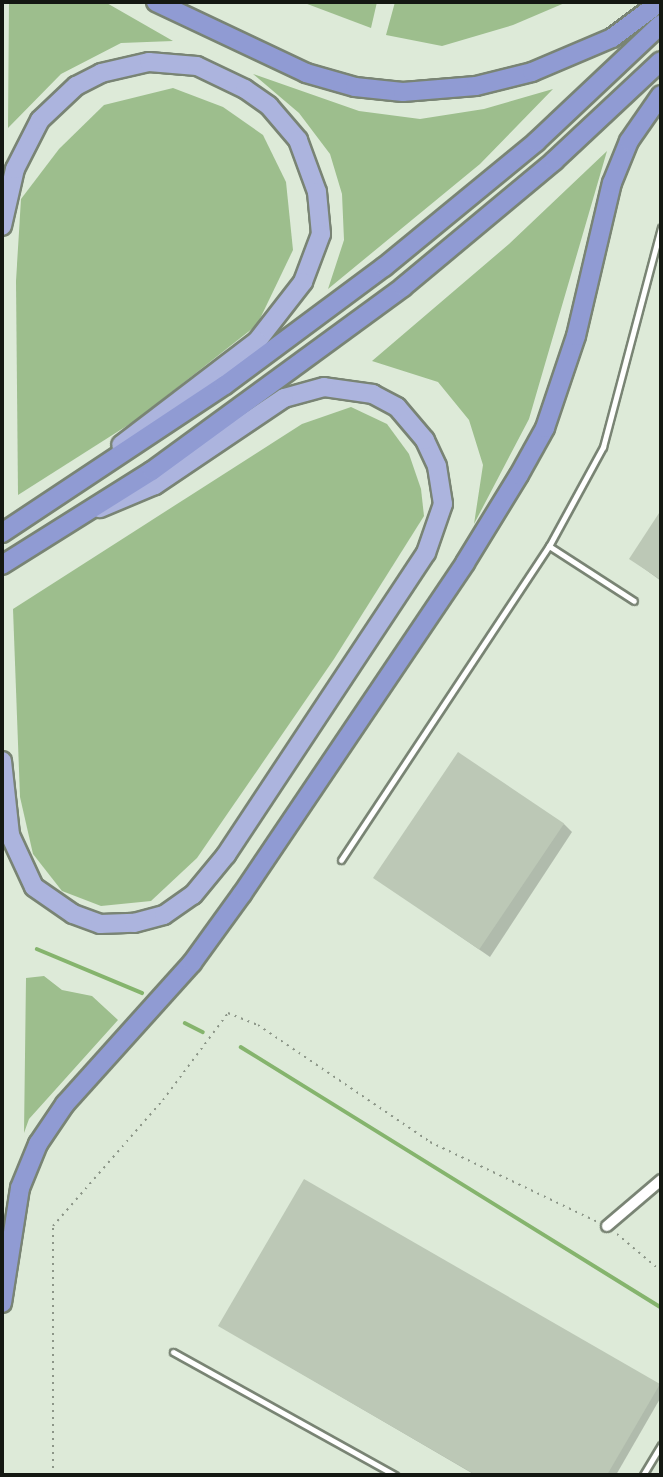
<!DOCTYPE html>
<html>
<head>
<meta charset="utf-8">
<style>
	body { margin:0 }
	#map { position:relative; width:663px; height:1477px; overflow:hidden; background:#ddead8; font-family:"DejaVu Sans",sans-serif }
	div>[style] { position:absolute }
	.green>* { inset:0; background:#9dbe8d }
	.shadow>* { inset:0; background:#0003 }
	.stream>* { height:3.5px; margin:-1.75px; padding:0 1.75px; transform-origin:1.75px; border-radius:1.75px; background:#85b46d }
	.building>* { inset:0; background:#bcc8b6; transform-origin:0 0 }
	.path>* { height:2px; margin-top:-1px; transform-origin:0; background:repeating-linear-gradient(90deg,#8c9688 0 2px,transparent 0 7px) }
	.roads { filter:drop-shadow(2px 0 #798474) drop-shadow(-2px 0 #798474) drop-shadow(0 2px #798474) drop-shadow(0 -2px #798474) }
	.service>* { height:5px; margin:-2.5px; padding:0 2.5px; transform-origin:2.5px; border-radius:2.5px; background:#fff }
	.minor>* { height:10px; margin:-5px; padding:0 5px; transform-origin:5px; border-radius:5px; background:#fff }
	.primary>* { height:18px; margin:-9px; padding:0 9px; transform-origin:9px; border-radius:9px; background:#acb4de }
	.trunk>* { height:18px; margin:-9px; padding:0 9px; transform-origin:9px; border-radius:9px; background:#909bd3 }
	span { translate:-50% -50%; white-space:nowrap; text-align:center; line-height:1.15; -webkit-text-stroke:5px #ddead8; paint-order:stroke }
	.frame { position:absolute; inset:0; border:4px solid #141812; pointer-events:none }
</style>
</head>
<body>
<div id="map">
	<div class="green">
		<i style="clip-path:polygon(9px 2px,105px 2px,173px 41px,121px 43px,61px 74px,8px 128px)"></i>
		<i style="clip-path:polygon(302px 2px,377px 2px,371px 28px)"></i>
		<i style="clip-path:polygon(395px 2px,567px 2px,513px 25px,442px 46px,386px 35px)"></i>
		<i style="clip-path:polygon(253px 74px,359px 111px,420px 119px,484px 109px,553px 89px,480px 164px,328px 289px,344px 240px,342px 194px,330px 154px,299px 113px)"></i>
		<i style="clip-path:polygon(173px 88px,223px 107px,263px 135px,286px 182px,293px 250px,257px 325px,136px 420px,18px 495px,16px 281px,21px 199px,59px 149px,104px 105px)"></i>
		<i style="clip-path:polygon(607px 151px,529px 419px,474px 524px,483px 465px,469px 420px,438px 382px,372px 361px,509px 244px)"></i>
		<i style="clip-path:polygon(351px 407px,387px 424px,409px 454px,421px 489px,424px 516px,334px 659px,197px 858px,151px 901px,101px 906px,62px 891px,33px 854px,20px 797px,13px 609px,302px 424px)"></i>
		<i style="clip-path:polygon(44px 976px,62px 990px,92px 996px,118px 1020px,29px 1119px,24px 1133px,26px 978px)"></i>
	</div>
	<div class="shadow">
		<i style="clip-path:polygon(661px 514px,661px 581px,631px 559px)"></i>
		<i style="clip-path:polygon(564px 824px,572px 832px,490px 957px,376px 878px)"></i>
		<i style="clip-path:polygon(220px 1326px,659px 1386px,661px 1397px,616px 1475px,475px 1475px)"></i>
	</div>
	<div class="stream">
		<i style="left:37px;top:949px;width:114px;rotate:22.7deg"></i>
		<i style="left:185px;top:1023px;width:20px;rotate:27deg"></i>
		<i style="left:241px;top:1047px;width:494px;rotate:31.8deg"></i>
	</div>
	<div class="building">
		<i style="clip-path:polygon(661px 510px,661px 580px,629px 559px)"></i>
		<i style="left:458px;top:752px;width:128px;height:152px;rotate:34deg"></i>
		<i style="clip-path:polygon(304px 1179px,660px 1384px,607px 1475px,476px 1475px,218px 1326px)"></i>
	</div>
	<div class="path">
		<i style="left:617px;top:1234px;width:57px;rotate:40.1deg"></i>
		<i style="left:53px;top:1475px;width:249px;rotate:-90deg"></i>
		<i style="left:53px;top:1226px;width:167px;rotate:-48.9deg"></i>
		<i style="left:163px;top:1100px;width:109px;rotate:-53.2deg"></i>
		<i style="left:228px;top:1013px;width:32px;rotate:22deg"></i>
		<i style="left:258px;top:1025px;width:208px;rotate:34.2deg"></i>
		<i style="left:430px;top:1142px;width:186px;rotate:25.5deg"></i>
	</div>
	<div class="roads">
		<div class="service">
			<i style="left:549px;top:546px;width:101px;rotate:32.9deg"></i>
			<i style="left:341px;top:860px;width:377px;rotate:-56.5deg"></i>
			<i style="left:549px;top:546px;width:113px;rotate:-61.4deg"></i>
			<i style="left:603px;top:447px;width:227px;rotate:-75.2deg"></i>
			<i style="left:173px;top:1352px;width:254px;rotate:29deg"></i>
			<i style="left:643px;top:1475px;width:35px;rotate:-59deg"></i>
		</div>
		<div class="minor">
			<i style="left:607px;top:1226px;width:71px;rotate:-40.4deg"></i>
		</div>
		<div class="primary">
			<i style="left:2px;top:226px;width:58px;rotate:-77.2deg"></i>
			<i style="left:15px;top:169px;width:55px;rotate:-63deg"></i>
			<i style="left:40px;top:120px;width:50px;rotate:-43.4deg"></i>
			<i style="left:76px;top:86px;width:28px;rotate:-27deg"></i>
			<i style="left:101px;top:73px;width:49px;rotate:-12.9deg"></i>
			<i style="left:149px;top:62px;width:48px;rotate:4.8deg"></i>
			<i style="left:197px;top:66px;width:53px;rotate:25.6deg"></i>
			<i style="left:245px;top:89px;width:29px;rotate:35deg"></i>
			<i style="left:269px;top:106px;width:45px;rotate:49.5deg"></i>
			<i style="left:298px;top:140px;width:55px;rotate:69.9deg"></i>
			<i style="left:317px;top:192px;width:42px;rotate:84.6deg"></i>
			<i style="left:321px;top:234px;width:51px;rotate:110.6deg"></i>
			<i style="left:303px;top:282px;width:75px;rotate:127.9deg"></i>
			<i style="left:257px;top:341px;width:171px;rotate:142.6deg"></i>
			<i style="left:2px;top:761px;width:74px;rotate:83.8deg"></i>
			<i style="left:10px;top:835px;width:57px;rotate:65.2deg"></i>
			<i style="left:34px;top:887px;width:47px;rotate:34.7deg"></i>
			<i style="left:73px;top:914px;width:29px;rotate:20deg"></i>
			<i style="left:100px;top:924px;width:34px;rotate:-2deg"></i>
			<i style="left:134px;top:923px;width:31px;rotate:-15deg"></i>
			<i style="left:164px;top:915px;width:35px;rotate:-35deg"></i>
			<i style="left:193px;top:895px;width:52px;rotate:-50.5deg"></i>
			<i style="left:226px;top:855px;width:362px;rotate:-56.5deg"></i>
			<i style="left:426px;top:553px;width:52px;rotate:-70.9deg"></i>
			<i style="left:443px;top:504px;width:38px;rotate:-99deg"></i>
			<i style="left:437px;top:466px;width:29px;rotate:-115deg"></i>
			<i style="left:425px;top:440px;width:43px;rotate:-130.3deg"></i>
			<i style="left:397px;top:407px;width:27px;rotate:-152deg"></i>
			<i style="left:373px;top:394px;width:49px;rotate:-171.9deg"></i>
			<i style="left:324px;top:387px;width:41px;rotate:164.6deg"></i>
			<i style="left:284px;top:398px;width:156px;rotate:146deg"></i>
			<i style="left:155px;top:485px;width:60px;rotate:157.3deg"></i>
		</div>
		<div class="trunk">
			<i style="left:156px;top:2px;width:166px;rotate:25.3deg"></i>
			<i style="left:306px;top:73px;width:51px;rotate:15.9deg"></i>
			<i style="left:355px;top:87px;width:48px;rotate:5.9deg"></i>
			<i style="left:403px;top:92px;width:73px;rotate:-4.7deg"></i>
			<i style="left:476px;top:86px;width:58px;rotate:-14deg"></i>
			<i style="left:532px;top:72px;width:87px;rotate:-23deg"></i>
			<i style="left:612px;top:38px;width:60px;rotate:-36.9deg"></i>
			<i style="left:2px;top:533px;width:268px;rotate:-33.6deg"></i>
			<i style="left:225px;top:385px;width:198px;rotate:-36.6deg"></i>
			<i style="left:384px;top:267px;width:197px;rotate:-39.4deg"></i>
			<i style="left:536px;top:142px;width:172px;rotate:-43.3deg"></i>
			<i style="left:2px;top:565px;width:177px;rotate:-32.1deg"></i>
			<i style="left:152px;top:471px;width:311px;rotate:-36.2deg"></i>
			<i style="left:403px;top:287px;width:197px;rotate:-39.8deg"></i>
			<i style="left:554px;top:161px;width:146px;rotate:-43.1deg"></i>
			<i style="left:2px;top:1303px;width:116px;rotate:-81.1deg"></i>
			<i style="left:20px;top:1188px;width:48px;rotate:-67.8deg"></i>
			<i style="left:38px;top:1144px;width:48px;rotate:-56deg"></i>
			<i style="left:65px;top:1104px;width:190px;rotate:-48deg"></i>
			<i style="left:192px;top:963px;width:85px;rotate:-54.1deg"></i>
			<i style="left:242px;top:894px;width:399px;rotate:-56deg"></i>
			<i style="left:465px;top:563px;width:103px;rotate:-58.5deg"></i>
			<i style="left:519px;top:475px;width:54px;rotate:-61deg"></i>
			<i style="left:545px;top:428px;width:97px;rotate:-71.4deg"></i>
			<i style="left:576px;top:336px;width:157px;rotate:-76.8deg"></i>
			<i style="left:612px;top:183px;width:45px;rotate:-68deg"></i>
			<i style="left:629px;top:141px;width:56px;rotate:-55.2deg"></i>
		</div>
	</div>
	<div class="frame"></div>
</div>
</body>
</html>
